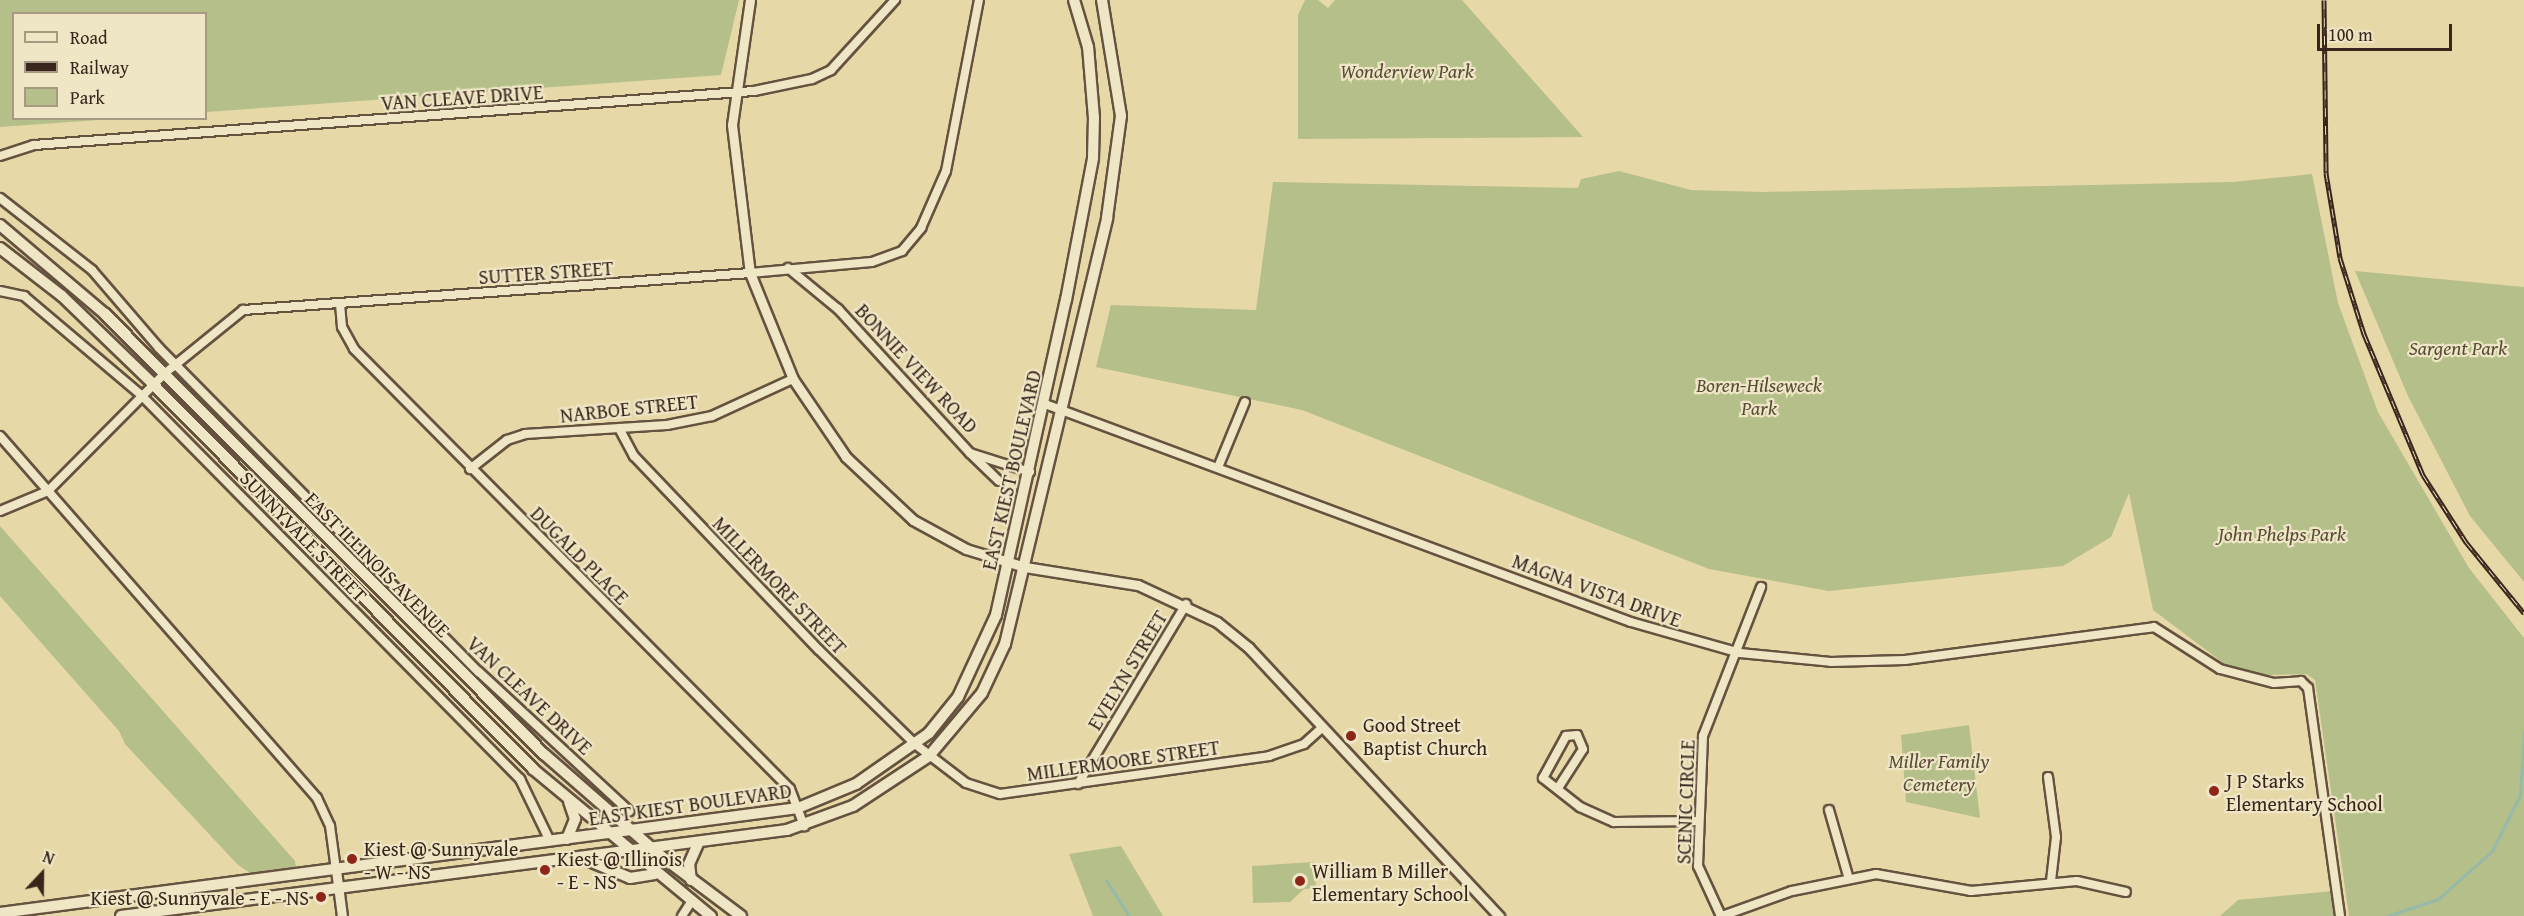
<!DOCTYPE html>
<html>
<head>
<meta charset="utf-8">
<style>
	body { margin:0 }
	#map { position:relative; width:2524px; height:916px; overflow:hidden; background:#e7d8a8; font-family:"Gentium Book Plus",serif }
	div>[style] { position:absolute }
	.green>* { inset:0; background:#b4bf89 }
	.stream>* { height:3px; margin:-1.5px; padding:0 1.5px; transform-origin:1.5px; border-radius:1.5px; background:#97b9aa }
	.roads { filter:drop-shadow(2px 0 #65523f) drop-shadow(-2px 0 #65523f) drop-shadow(0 2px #65523f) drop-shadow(0 -2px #65523f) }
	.minor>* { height:8px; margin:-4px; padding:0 4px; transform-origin:4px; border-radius:4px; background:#efe6c6 }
	.tertiary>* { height:9px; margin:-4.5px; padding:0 4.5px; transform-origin:4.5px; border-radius:4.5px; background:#efe6c6 }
	.secondary>* { height:10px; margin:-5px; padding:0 5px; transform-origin:5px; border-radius:5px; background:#efe6c6 }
	.rail>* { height:5px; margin-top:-2.5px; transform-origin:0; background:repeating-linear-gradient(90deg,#efe6c6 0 9px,#3a251c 0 18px); box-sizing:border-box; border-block:2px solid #3a251c }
	.dots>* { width:16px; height:16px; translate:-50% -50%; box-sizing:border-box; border:3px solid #efe6c6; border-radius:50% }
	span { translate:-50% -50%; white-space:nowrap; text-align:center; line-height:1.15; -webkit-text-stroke:4.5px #efe6c6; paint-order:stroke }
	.park-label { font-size:20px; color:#584c37; font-style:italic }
	.street-label { font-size:20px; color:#3a251c }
	.poi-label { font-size:20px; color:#3a251c }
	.left { translate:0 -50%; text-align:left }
	.right { translate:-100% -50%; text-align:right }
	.legend { position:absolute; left:12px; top:12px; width:195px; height:108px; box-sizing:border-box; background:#efe6c6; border:2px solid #a79982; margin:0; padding:8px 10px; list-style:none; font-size:18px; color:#3a251c }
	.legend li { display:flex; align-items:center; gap:12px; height:30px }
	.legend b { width:30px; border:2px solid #a79982 }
	.north { position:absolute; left:12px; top:844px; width:60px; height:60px; -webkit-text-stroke:4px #efe6c6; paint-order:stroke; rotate:22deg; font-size:16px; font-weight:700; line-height:24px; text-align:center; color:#3a251c }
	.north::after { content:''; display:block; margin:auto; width:21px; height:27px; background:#3a251c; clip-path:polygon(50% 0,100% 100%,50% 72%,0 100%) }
	.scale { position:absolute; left:2317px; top:24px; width:135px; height:27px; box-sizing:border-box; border:3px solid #3a251c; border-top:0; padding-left:8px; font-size:18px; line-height:21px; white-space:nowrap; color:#3a251c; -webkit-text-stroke:4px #efe6c6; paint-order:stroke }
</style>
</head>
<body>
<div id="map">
	<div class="green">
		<i style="clip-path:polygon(0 0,739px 0,721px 75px,206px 112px,206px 14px,14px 14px,14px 118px,112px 119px,0 127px)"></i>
		<i style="clip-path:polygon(1305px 0,1318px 0,1328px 8px,1335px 0,1462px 0,1583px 137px,1298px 139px,1298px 15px)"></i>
		<i style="clip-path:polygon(1619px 171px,1691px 190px,1762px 192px,2233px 182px,2312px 174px,2338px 303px,2378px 412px,2469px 568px,2524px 638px,2524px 916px,2349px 916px,2315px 680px,2306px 674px,2263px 675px,2226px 665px,2153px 610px,2129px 493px,2111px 537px,2063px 566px,1829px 591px,1709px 569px,1302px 410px,1096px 367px,1111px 305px,1256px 310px,1273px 182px,1578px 188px,1581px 179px)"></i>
		<i style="clip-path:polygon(2355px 271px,2524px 287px,2524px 582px,2470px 516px,2408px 396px)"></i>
		<i style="clip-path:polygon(0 526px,295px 861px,296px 867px,250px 873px,237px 864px,125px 744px,119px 731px,0 596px)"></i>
		<i style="clip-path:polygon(1969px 725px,1980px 818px,1906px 802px,1901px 735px)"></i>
		<i style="clip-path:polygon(1121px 846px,1163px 916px,1093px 916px,1069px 854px)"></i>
		<i style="clip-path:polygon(1314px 862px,1316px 888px,1304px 889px,1290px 902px,1253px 903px,1252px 866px)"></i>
		<i style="clip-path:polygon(2333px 891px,2338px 916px,2220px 916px,2238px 900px)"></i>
	</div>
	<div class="stream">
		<i style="left:1106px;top:880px;width:43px;rotate:57.4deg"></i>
		<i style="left:2387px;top:916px;width:54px;rotate:-18.4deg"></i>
		<i style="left:2438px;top:899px;width:72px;rotate:-41.6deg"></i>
		<i style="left:2492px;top:851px;width:63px;rotate:-63.4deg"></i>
		<i style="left:2520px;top:795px;width:64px;rotate:-86.4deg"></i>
	</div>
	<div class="roads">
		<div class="minor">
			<i style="left:0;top:156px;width:36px;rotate:-18deg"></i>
			<i style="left:34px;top:145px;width:722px;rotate:-4.29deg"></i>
			<i style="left:754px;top:91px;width:59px;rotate:-11.7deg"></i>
			<i style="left:812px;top:79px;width:21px;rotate:-25deg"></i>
			<i style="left:831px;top:70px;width:95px;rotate:-47.6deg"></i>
			<i style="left:0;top:198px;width:117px;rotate:38deg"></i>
			<i style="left:92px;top:270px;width:103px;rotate:49.3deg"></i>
			<i style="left:159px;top:348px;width:455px;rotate:45.4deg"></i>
			<i style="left:479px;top:672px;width:205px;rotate:42.8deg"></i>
			<i style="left:788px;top:268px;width:65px;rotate:39.4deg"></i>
			<i style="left:838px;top:309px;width:195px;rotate:47.5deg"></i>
			<i style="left:970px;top:453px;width:63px;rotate:17.6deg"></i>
			<i style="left:0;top:291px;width:25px;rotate:12deg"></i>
			<i style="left:24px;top:296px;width:153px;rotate:40.2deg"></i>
			<i style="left:141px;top:395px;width:540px;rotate:45.38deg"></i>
			<i style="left:520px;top:779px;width:69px;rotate:64.2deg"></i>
			<i style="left:340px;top:304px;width:23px;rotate:85deg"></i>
			<i style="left:342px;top:327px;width:25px;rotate:61deg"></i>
			<i style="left:354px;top:349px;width:619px;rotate:45.26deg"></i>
			<i style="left:790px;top:789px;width:40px;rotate:69deg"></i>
			<i style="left:1045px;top:404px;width:625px;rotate:20.41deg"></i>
			<i style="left:1631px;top:622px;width:113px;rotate:15.9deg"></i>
			<i style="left:1740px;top:653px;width:91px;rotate:5.6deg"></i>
			<i style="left:1831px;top:662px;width:74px;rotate:-1.5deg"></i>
			<i style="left:1905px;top:660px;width:251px;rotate:-7.5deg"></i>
			<i style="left:2154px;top:627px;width:78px;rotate:32.5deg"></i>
			<i style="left:2220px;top:669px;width:56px;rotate:14.5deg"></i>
			<i style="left:2274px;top:683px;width:27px;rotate:-4deg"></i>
			<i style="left:2301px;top:681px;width:10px;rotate:45deg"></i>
			<i style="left:2308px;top:688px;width:230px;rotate:82deg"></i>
			<i style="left:619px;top:428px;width:32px;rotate:62deg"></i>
			<i style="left:634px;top:456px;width:268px;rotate:46.4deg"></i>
			<i style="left:819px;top:650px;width:134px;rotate:44.4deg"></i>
			<i style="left:915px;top:744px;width:64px;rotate:37.4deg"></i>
			<i style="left:966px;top:783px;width:36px;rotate:18deg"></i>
			<i style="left:1000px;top:794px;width:272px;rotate:-8deg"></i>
			<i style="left:1269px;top:756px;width:37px;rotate:-19deg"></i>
			<i style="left:1304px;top:744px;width:25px;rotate:-42deg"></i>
			<i style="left:0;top:436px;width:481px;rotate:48.8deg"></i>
			<i style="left:317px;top:798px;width:31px;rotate:65deg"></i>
			<i style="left:330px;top:826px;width:44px;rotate:82.2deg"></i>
			<i style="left:970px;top:453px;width:40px;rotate:44deg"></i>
			<i style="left:1219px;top:465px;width:68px;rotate:-67.6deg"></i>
			<i style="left:470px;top:469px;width:47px;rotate:-38.1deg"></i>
			<i style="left:507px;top:440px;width:19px;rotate:-18deg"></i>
			<i style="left:525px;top:434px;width:142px;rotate:-3.6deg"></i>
			<i style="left:667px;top:425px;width:46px;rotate:-11.3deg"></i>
			<i style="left:712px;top:416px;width:89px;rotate:-24.6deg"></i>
			<i style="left:0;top:511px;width:52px;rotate:-22.6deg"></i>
			<i style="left:48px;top:491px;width:165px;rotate:-45.2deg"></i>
			<i style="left:164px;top:374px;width:102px;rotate:-39deg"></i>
			<i style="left:243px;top:310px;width:508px;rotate:-4.17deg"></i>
			<i style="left:750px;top:273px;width:122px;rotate:-5.2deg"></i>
			<i style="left:872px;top:262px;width:32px;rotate:-20deg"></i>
			<i style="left:902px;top:251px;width:30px;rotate:-50deg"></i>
			<i style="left:921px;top:228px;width:62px;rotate:-66.3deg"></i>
			<i style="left:946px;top:171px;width:174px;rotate:-79.1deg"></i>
			<i style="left:2048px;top:777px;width:61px;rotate:82.4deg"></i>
			<i style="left:2056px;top:837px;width:44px;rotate:96.5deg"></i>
			<i style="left:1078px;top:784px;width:210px;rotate:-59deg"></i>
			<i style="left:1558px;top:788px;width:46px;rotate:-57.3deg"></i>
			<i style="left:1583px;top:749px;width:15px;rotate:-113deg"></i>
			<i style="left:1577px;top:735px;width:11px;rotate:175deg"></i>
			<i style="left:1566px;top:736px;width:48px;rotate:118.7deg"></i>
			<i style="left:1543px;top:778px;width:47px;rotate:38.1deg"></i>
			<i style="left:1580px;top:807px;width:37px;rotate:24deg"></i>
			<i style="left:1614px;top:822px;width:84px;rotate:-0.7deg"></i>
			<i style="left:1829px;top:810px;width:69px;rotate:73.9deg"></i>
			<i style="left:682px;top:916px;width:17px;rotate:-57deg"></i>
			<i style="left:1721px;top:916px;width:55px;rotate:-114.7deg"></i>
			<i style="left:1698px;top:866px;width:130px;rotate:-87.8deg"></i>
			<i style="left:1703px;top:736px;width:160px;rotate:-68.7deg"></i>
			<i style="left:1722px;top:916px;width:74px;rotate:-19.7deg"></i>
			<i style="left:1792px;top:891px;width:86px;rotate:-11.4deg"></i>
			<i style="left:1876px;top:874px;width:97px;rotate:10.1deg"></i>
			<i style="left:1971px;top:891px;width:106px;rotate:-5.4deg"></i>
			<i style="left:2077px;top:881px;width:50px;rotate:12.7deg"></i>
		</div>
		<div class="tertiary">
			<i style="left:750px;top:0;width:126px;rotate:98.2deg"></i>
			<i style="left:732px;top:125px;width:149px;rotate:83.1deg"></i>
			<i style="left:750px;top:273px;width:114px;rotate:67.9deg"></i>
			<i style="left:793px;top:379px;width:94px;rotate:55.8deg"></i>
			<i style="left:846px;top:457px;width:92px;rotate:43.2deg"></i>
			<i style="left:913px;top:520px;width:60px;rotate:28.7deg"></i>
			<i style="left:966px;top:549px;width:62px;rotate:17deg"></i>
			<i style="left:1025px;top:567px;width:114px;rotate:9.1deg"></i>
			<i style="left:1138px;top:585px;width:87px;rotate:25.1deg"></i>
			<i style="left:1217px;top:622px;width:41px;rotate:39.1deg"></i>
			<i style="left:1249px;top:648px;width:367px;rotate:47deg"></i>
			<i style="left:336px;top:870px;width:46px;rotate:82.6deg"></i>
		</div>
		<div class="secondary">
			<i style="left:0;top:225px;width:138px;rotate:40.3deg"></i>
			<i style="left:105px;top:314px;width:622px;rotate:45.07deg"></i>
			<i style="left:544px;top:754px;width:155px;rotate:41.1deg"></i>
			<i style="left:661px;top:856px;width:100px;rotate:36.9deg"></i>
			<i style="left:0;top:248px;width:78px;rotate:37.7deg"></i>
			<i style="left:62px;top:296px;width:127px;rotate:44deg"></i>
			<i style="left:153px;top:384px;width:541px;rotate:45.37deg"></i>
			<i style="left:533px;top:769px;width:231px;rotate:39.6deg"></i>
			<i style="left:567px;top:839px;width:22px;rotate:-68deg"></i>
			<i style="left:575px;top:819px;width:18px;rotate:-109deg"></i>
			<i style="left:582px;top:858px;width:52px;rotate:22.6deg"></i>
			<i style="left:630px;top:878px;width:25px;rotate:-9deg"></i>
			<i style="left:691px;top:880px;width:16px;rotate:-97deg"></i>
			<i style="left:689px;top:864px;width:24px;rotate:-66deg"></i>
			<i style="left:0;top:913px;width:805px;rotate:-7.5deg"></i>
			<i style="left:798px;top:808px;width:63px;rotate:-22.5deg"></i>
			<i style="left:856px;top:784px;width:89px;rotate:-34.9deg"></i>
			<i style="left:929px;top:733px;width:46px;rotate:-51.1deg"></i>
			<i style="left:958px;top:697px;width:90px;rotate:-65.1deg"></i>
			<i style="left:996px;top:615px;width:323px;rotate:-77.5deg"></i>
			<i style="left:1066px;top:300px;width:145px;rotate:-79.2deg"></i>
			<i style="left:1093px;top:158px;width:40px;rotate:-88.6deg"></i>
			<i style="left:1094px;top:118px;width:71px;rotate:-94.8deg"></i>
			<i style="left:1088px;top:47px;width:49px;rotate:-106.6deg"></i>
			<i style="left:121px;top:916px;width:672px;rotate:-7.36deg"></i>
			<i style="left:787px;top:830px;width:70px;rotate:-20deg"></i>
			<i style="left:853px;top:806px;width:91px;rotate:-33.3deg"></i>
			<i style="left:929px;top:756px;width:82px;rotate:-49.9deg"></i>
			<i style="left:982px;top:693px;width:54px;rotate:-64.9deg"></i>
			<i style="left:1005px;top:644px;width:438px;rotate:-76.5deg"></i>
			<i style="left:1107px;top:218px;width:103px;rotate:-82.2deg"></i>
			<i style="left:1121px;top:116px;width:118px;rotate:-99.3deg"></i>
		</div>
	</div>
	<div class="rail">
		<i style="left:2324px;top:0;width:173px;rotate:89.3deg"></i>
		<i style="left:2326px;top:173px;width:86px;rotate:80.6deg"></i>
		<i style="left:2340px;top:258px;width:80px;rotate:72.5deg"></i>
		<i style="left:2364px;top:334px;width:153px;rotate:67.3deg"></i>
		<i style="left:2423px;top:475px;width:80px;rotate:57.3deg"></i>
		<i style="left:2466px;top:542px;width:92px;rotate:50.8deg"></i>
	</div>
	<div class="dots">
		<i style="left:1351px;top:736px;background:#8f2418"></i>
		<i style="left:2214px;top:791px;background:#8f2418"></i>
		<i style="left:352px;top:859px;background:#8f2418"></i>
		<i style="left:545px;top:870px;background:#8f2418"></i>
		<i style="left:1300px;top:881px;background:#8f2418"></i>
		<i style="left:321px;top:897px;background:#8f2418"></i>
	</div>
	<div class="park-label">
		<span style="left:1407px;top:70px">Wonderview Park</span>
		<span style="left:2458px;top:347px">Sargent Park</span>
		<span style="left:1759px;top:396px">Boren-Hilseweck<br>Park</span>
		<span style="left:2282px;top:533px">John Phelps Park</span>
		<span style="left:1939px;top:772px">Miller Family<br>Cemetery</span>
	</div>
	<div class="street-label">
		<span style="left:462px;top:97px;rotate:-4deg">VAN CLEAVE DRIVE</span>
		<span style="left:546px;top:272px;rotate:-4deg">SUTTER STREET</span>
		<span style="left:917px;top:368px;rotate:47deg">BONNIE VIEW ROAD</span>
		<span style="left:629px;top:408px;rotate:-6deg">NARBOE STREET</span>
		<span style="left:1011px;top:470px;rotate:-77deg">EAST KIEST BOULEVARD</span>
		<span style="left:304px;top:536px;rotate:46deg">SUNNYVALE STREET</span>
		<span style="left:580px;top:555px;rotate:45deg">DUGALD PLACE</span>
		<span style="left:378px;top:564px;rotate:45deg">EAST ILLINOIS AVENUE</span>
		<span style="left:780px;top:585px;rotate:46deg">MILLERMORE STREET</span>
		<span style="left:1597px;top:590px;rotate:20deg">MAGNA VISTA DRIVE</span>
		<span style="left:1127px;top:670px;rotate:-59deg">EVELYN STREET</span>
		<span style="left:530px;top:695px;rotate:43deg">VAN CLEAVE DRIVE</span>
		<span style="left:1123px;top:760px;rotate:-8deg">MILLERMOORE STREET</span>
		<span style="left:1685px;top:802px;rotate:-88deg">SCENIC CIRCLE</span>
		<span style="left:690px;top:804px;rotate:-8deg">EAST KIEST BOULEVARD</span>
	</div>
	<div class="poi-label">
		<span class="left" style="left:1363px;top:736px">Good Street<br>Baptist Church</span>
		<span class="left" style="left:2226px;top:792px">J P Starks<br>Elementary School</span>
		<span class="left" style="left:364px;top:860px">Kiest @ Sunnyvale<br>- W - NS</span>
		<span class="left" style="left:557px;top:870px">Kiest @ Illinois<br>- E - NS</span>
		<span class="left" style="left:1312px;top:882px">William B Miller<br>Elementary School</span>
		<span class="right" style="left:309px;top:897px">Kiest @ Sunnyvale - E - NS</span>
	</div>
	<ul class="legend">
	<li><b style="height:8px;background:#efe6c6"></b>Road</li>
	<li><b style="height:8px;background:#3a251c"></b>Railway</li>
	<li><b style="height:16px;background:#b4bf89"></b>Park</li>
	</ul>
	<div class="north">N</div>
	<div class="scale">100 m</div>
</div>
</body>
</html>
